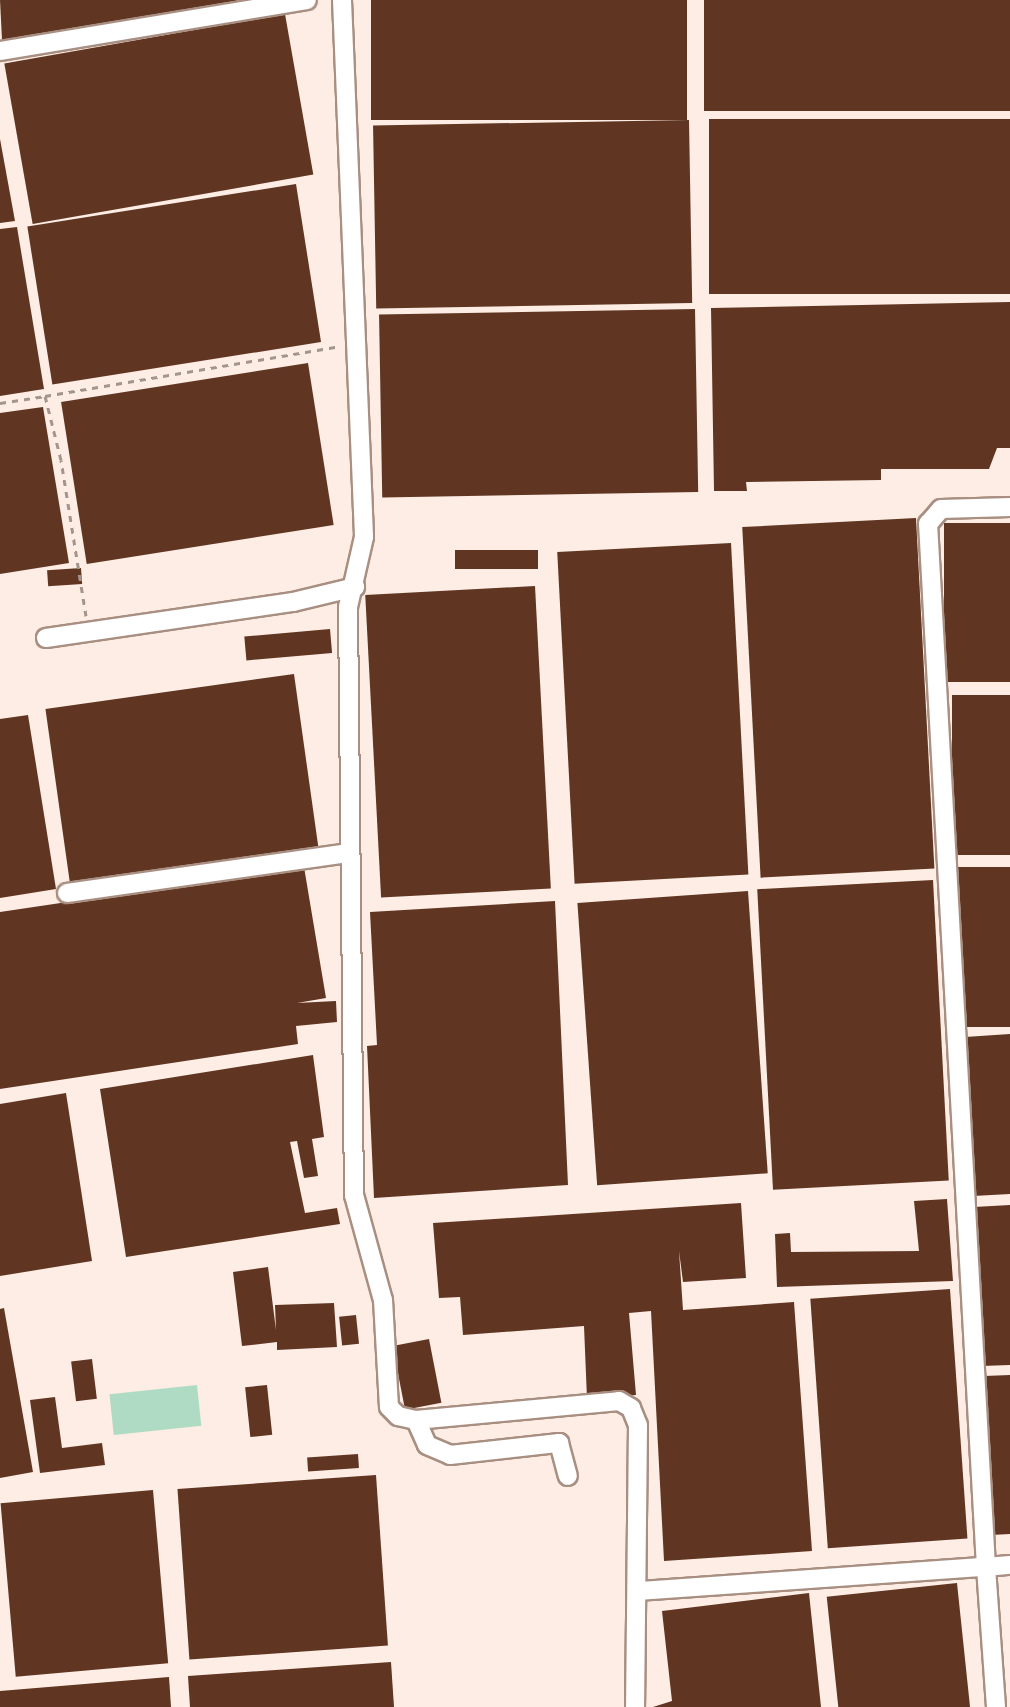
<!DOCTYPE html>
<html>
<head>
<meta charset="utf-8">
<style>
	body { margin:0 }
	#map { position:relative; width:1010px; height:1707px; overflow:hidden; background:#fdede4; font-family:Mulish,sans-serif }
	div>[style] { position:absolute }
	.green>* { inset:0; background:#afdbc4; transform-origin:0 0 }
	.building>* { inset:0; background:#603623; transform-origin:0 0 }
	.path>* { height:3px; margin-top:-1.5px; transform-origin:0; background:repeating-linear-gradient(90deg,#a2958e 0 6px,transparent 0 12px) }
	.roads { filter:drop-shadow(2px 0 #a88f82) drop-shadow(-2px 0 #a88f82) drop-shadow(0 2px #a88f82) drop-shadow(0 -2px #a88f82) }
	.minor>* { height:18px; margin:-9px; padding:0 9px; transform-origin:9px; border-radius:9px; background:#fff }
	span { translate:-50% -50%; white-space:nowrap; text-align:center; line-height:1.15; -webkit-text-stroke:8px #fdede4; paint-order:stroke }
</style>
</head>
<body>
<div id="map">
	<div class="green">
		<i style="left:197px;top:1385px;width:41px;height:88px;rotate:84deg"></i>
	</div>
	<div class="building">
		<i style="clip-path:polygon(0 0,237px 0,237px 2px,2px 40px)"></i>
		<i style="left:371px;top:0;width:316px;height:120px"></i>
		<i style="left:704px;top:0;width:306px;height:111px"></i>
		<i style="left:285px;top:14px;width:163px;height:285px;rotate:80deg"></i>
		<i style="left:1010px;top:119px;width:175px;height:301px;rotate:90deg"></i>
		<i style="left:689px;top:120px;width:183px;height:316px;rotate:89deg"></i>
		<i style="clip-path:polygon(0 139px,15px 221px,0 223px)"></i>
		<i style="left:296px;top:184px;width:160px;height:272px;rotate:81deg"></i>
		<i style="clip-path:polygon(17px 227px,44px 389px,0 396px,0 229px)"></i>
		<i style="clip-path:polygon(1010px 302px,1010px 448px,997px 448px,989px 469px,881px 469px,881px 480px,746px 482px,747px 491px,714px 491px,711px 308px)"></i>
		<i style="left:695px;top:309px;width:183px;height:316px;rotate:89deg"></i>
		<i style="left:308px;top:363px;width:164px;height:250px;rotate:81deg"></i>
		<i style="clip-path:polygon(43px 407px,69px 563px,0 574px,0 413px)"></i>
		<i style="left:916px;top:518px;width:351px;height:174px;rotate:87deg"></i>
		<i style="left:1010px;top:523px;width:159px;height:66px;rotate:90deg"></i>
		<i style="left:731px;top:543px;width:332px;height:174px;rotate:87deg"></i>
		<i style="left:455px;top:550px;width:83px;height:19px"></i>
		<i style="left:81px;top:568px;width:16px;height:34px;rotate:86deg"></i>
		<i style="left:535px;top:586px;width:303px;height:170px;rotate:87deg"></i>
		<i style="left:330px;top:629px;width:24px;height:86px;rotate:85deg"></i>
		<i style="left:294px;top:674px;width:175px;height:251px;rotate:82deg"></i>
		<i style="left:1010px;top:695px;width:160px;height:58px;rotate:90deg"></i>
		<i style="clip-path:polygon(28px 715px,56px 889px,0 898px,0 719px)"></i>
		<i style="clip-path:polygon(304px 867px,326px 998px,297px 1003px,336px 1001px,337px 1022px,296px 1026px,298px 1044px,0 1089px,0 912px)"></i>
		<i style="left:1010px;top:867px;width:160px;height:52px;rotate:90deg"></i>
		<i style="left:933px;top:880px;width:301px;height:176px;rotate:87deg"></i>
		<i style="left:748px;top:891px;width:283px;height:171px;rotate:86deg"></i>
		<i style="clip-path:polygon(555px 901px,568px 1185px,374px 1198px,367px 1046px,377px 1045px,370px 912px)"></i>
		<i style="clip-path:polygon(1010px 1034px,1010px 1194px,973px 1196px,965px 1037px)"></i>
		<i style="clip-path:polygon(313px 1055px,324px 1137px,312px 1139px,318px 1176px,304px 1178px,297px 1141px,290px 1142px,305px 1213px,337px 1208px,340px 1224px,126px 1257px,100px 1089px)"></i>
		<i style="clip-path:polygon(66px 1093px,92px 1261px,0 1276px,0 1104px)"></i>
		<i style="clip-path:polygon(947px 1199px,953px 1281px,777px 1287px,775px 1234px,790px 1233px,791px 1252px,919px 1251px,914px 1201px)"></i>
		<i style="clip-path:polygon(741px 1203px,746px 1278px,683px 1282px,679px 1251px,683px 1310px,794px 1302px,812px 1551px,664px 1561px,651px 1311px,629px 1313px,636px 1395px,587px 1399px,584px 1326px,463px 1335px,460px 1297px,439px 1298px,433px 1223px)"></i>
		<i style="clip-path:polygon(1010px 1205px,1010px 1365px,981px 1366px,974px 1207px)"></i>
		<i style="clip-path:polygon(268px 1267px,276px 1330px,275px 1305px,334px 1303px,337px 1347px,277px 1350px,277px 1342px,242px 1346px,233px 1272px)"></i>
		<i style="left:950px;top:1289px;width:250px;height:140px;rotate:86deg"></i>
		<i style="clip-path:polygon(4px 1308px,33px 1472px,0 1478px,0 1309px)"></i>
		<i style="left:356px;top:1315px;width:29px;height:17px;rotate:84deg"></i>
		<i style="left:429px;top:1339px;width:65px;height:37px;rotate:79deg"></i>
		<i style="left:92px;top:1359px;width:40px;height:21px;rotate:83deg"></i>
		<i style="clip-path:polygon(1010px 1375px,1010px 1534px,991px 1535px,984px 1376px)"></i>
		<i style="left:267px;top:1385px;width:50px;height:22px;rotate:84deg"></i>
		<i style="clip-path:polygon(55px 1397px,62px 1448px,102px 1443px,105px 1465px,40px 1473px,30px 1400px)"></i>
		<i style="left:358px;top:1454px;width:14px;height:51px;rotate:86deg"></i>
		<i style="left:376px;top:1475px;width:171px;height:199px;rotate:86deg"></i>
		<i style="left:153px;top:1490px;width:174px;height:153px;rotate:85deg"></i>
		<i style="left:957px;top:1583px;width:125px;height:131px;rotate:84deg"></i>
		<i style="clip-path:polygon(809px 1593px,821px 1707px,653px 1707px,672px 1701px,662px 1611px)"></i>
		<i style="clip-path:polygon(391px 1662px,394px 1707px,190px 1707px,188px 1676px)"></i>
		<i style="clip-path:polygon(169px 1677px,171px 1707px,0 1707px,0 1691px)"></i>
	</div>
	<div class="path">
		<i style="left:0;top:403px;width:46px;rotate:-8.8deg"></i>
		<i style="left:86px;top:616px;width:158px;rotate:-99.1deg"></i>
		<i style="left:61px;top:460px;width:66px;rotate:-104deg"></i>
		<i style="left:45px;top:396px;width:300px;rotate:-9.6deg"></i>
	</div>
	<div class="roads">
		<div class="minor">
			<i style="left:342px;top:0;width:537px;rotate:87.65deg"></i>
			<i style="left:364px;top:537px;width:72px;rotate:102.9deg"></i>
			<i style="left:348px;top:607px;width:588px;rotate:89.42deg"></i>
			<i style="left:354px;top:1195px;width:109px;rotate:74.6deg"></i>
			<i style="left:383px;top:1300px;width:107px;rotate:86.8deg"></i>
			<i style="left:389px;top:1407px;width:13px;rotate:45deg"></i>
			<i style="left:398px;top:1416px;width:18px;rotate:13deg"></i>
			<i style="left:416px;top:1420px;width:204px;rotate:-5.3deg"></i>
			<i style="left:619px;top:1401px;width:14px;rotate:30deg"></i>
			<i style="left:631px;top:1408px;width:18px;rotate:68deg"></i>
			<i style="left:638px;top:1425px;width:282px;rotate:90.6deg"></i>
			<i style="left:0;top:51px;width:311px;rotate:-9.4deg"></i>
			<i style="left:46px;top:638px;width:250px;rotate:-8.3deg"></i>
			<i style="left:293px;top:602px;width:64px;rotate:-13.6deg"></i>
			<i style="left:67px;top:893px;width:285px;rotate:-8.1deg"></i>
			<i style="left:416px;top:1420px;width:27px;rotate:66deg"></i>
			<i style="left:427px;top:1445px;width:25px;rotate:23deg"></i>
			<i style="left:450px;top:1455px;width:110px;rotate:-6.3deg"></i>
			<i style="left:559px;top:1443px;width:34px;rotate:75deg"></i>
			<i style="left:639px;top:1591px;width:348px;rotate:-4deg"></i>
			<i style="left:986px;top:1567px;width:1045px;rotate:-93.18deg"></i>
			<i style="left:928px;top:524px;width:20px;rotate:-49deg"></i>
			<i style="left:941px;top:509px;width:69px;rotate:-1.7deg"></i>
			<i style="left:996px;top:1707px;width:140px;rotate:-94.1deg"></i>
			<i style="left:986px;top:1567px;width:24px;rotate:-5deg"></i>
		</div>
	</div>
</div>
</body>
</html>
